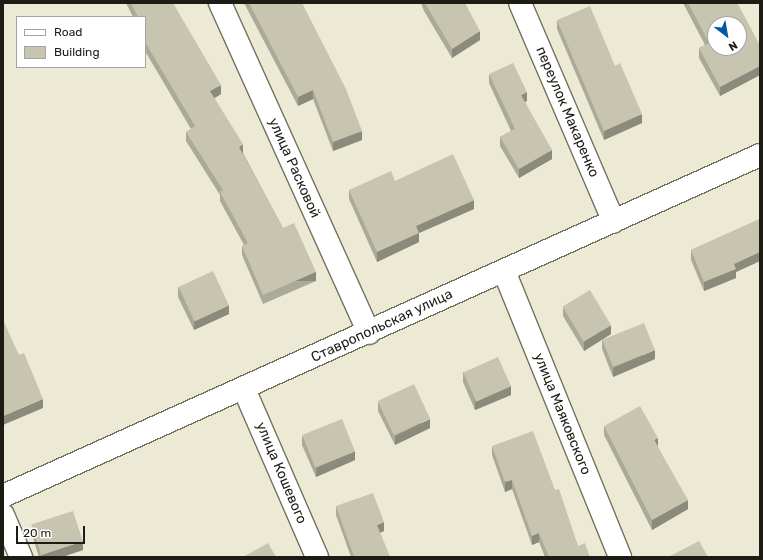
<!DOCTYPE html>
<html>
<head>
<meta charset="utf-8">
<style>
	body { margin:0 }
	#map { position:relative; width:763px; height:560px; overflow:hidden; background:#ecead5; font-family:Rubik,sans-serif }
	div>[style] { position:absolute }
	.roads { filter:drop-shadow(1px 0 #72715e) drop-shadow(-1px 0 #72715e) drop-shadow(0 1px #72715e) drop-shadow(0 -1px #72715e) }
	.minor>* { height:22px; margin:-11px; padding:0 11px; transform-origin:11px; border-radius:11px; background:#fff }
	.major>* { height:22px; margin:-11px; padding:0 11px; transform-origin:11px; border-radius:11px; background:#fff }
	.wall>* { inset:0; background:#aba997 }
	.shaded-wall>* { inset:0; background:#8b8a7b; transform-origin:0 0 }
	.building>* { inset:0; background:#c7c5b0; transform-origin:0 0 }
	span { translate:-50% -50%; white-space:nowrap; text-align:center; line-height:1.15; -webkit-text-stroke:4px #fff; paint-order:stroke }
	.street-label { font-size:14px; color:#1c1b14 }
	.frame { position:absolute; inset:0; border:4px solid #1c1b14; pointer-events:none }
	.legend { position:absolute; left:16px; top:16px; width:130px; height:52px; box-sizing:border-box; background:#fff; border:1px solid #a4a4a1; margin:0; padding:5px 7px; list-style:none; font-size:12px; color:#1c1b14 }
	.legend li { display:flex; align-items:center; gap:8px; height:20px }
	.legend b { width:20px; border:1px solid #a4a4a1 }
	.north { position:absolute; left:707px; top:16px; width:40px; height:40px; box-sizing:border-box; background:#fff; border:1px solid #a4a4a1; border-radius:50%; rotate:149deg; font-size:11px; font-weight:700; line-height:16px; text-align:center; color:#1c1b14 }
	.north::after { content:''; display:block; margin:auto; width:14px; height:18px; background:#0058a6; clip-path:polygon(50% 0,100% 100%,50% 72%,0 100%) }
	.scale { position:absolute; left:16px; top:526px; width:69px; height:18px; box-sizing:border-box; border:2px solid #1c1b14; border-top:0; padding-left:5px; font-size:12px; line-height:14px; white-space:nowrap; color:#1c1b14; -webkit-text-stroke:3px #fff; paint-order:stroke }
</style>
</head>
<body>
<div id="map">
	<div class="roads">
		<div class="minor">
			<i style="left:220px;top:3px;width:362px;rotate:65.7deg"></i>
			<i style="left:520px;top:3px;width:238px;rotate:66.8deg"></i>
			<i style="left:504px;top:271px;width:309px;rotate:67.9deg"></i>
			<i style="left:244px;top:389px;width:183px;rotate:66.5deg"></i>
			<i style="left:3px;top:515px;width:46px;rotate:66.8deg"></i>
		</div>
		<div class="major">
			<i style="left:3px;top:496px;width:830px;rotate:-24.25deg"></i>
		</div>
	</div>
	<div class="wall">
		<i style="clip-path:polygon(126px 3px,173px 3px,221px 94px,214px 98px,243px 153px,283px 228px,316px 281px,263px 304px,242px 255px,242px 246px,244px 245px,220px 201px,220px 195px,186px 141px,186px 132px,191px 129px,145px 51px,145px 17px,133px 17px)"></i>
		<i style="clip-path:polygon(244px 3px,302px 3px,362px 140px,333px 151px,313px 99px,298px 106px)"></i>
		<i style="clip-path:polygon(421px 3px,465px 3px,480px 40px,452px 58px,424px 11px)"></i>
		<i style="clip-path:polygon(683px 3px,737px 3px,760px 46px,760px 75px,720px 96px,699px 58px,699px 48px,705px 45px)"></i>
		<i style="clip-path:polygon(557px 20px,615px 66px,642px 123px,604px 140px,557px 29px)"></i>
		<i style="clip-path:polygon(489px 74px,527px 101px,525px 102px,552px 159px,519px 178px,500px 146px,500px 137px,511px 131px,489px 83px)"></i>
		<i style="clip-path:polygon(395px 181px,474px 209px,419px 233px,419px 242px,377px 262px,349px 199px,349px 190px)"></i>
		<i style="clip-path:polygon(760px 219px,760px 261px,736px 272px,736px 278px,704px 291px,691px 260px,691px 250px)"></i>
		<i style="clip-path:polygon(178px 287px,229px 314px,194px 330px,178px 297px)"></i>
		<i style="clip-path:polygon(563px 307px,611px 334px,584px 351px,563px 316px)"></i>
		<i style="clip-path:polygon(602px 340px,655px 359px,613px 377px,602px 349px)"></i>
		<i style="clip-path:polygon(463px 372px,511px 395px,475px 410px,463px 382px)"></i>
		<i style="clip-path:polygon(378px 402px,430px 428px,395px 445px,378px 411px)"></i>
		<i style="clip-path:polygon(604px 426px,658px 447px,688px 509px,652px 530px,604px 435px)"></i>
		<i style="clip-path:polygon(302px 436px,355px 460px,316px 477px,302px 445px)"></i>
		<i style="clip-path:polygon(492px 446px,555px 490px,578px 546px,590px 557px,545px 557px,539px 542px,532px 545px,512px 489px,505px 492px,492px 455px)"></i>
		<i style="clip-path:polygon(336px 506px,384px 531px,380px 533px,390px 557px,351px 557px,336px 515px)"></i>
		<i style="clip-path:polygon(32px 526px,83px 550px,62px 557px,39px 557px,32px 535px)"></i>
	</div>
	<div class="shaded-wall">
		<i style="clip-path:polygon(480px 31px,480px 40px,452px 58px,452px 49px)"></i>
		<i style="clip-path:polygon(760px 66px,760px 75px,720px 96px,720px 87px)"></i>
		<i style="clip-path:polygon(221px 85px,221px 94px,210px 101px,210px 91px)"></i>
		<i style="clip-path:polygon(313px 90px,313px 99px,298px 106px,298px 97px)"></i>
		<i style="clip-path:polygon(527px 92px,527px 101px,521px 104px,521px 95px)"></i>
		<i style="clip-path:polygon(642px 114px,642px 123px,604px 140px,604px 131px)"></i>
		<i style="clip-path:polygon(362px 131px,362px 140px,333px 151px,333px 142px)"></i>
		<i style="clip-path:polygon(243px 144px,243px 153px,239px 156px,239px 147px)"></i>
		<i style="clip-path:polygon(552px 150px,552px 159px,519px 178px,519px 169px)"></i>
		<i style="clip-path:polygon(474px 200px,474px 209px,419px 233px,419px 242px,377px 262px,377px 252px,416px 226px)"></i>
		<i style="clip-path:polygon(760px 252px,760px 261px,736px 272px,736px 278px,704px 291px,704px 282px,734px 264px)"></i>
		<i style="left:316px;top:272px;width:9px;height:58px;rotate:90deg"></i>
		<i style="clip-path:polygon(229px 305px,229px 314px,194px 330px,194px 321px)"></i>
		<i style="clip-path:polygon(611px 325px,611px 334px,584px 351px,584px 341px)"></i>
		<i style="clip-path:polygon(655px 350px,655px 359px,613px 377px,613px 368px)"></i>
		<i style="clip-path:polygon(511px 386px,511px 395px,475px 410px,475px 401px)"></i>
		<i style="clip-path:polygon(43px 399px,43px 408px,3px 425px,3px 416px)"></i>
		<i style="clip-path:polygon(430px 419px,430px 428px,395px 445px,395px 436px)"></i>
		<i style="clip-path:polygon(658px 438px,658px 447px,654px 440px)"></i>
		<i style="clip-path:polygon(355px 451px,355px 460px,316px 477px,316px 468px)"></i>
		<i style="clip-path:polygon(512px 480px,512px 489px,505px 492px,505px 482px)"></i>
		<i style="clip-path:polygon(688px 500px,688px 509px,652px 530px,652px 520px)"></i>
		<i style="clip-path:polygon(384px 522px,384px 531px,377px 534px,377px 525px)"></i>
		<i style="clip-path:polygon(539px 533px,539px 542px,532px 545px,532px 536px)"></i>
		<i style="clip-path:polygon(83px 541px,83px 550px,62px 557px,42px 557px,42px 555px)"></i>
	</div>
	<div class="building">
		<i style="clip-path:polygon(131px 3px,173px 3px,221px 85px,210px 91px,243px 144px,239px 147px,283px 228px,294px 223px,316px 272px,263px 295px,242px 246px,248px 243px,220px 192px,223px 190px,186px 132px,195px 126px,145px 42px,145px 17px,138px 17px)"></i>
		<i style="clip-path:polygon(249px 3px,302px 3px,346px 89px,362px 131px,333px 142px,313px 90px,298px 97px)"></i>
		<i style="clip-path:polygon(425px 3px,465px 3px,480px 31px,452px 49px)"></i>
		<i style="clip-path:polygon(evenodd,688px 3px,737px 3px,760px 46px,760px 66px,720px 87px,699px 48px,709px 43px,688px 3px,715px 24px,739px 24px,739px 48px,715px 48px,715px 24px)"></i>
		<i style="clip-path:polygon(590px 6px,615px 66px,620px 63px,642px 114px,604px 131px,557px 20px)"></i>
		<i style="clip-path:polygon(513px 63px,527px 92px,521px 95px,552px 150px,519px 169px,500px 137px,515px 129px,489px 74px)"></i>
		<i style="clip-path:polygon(453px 154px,474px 200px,416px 226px,419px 233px,377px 252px,349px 190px,391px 171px,395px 181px)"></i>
		<i style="clip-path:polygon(760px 219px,760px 252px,734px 264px,736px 269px,704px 282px,691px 250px)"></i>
		<i style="left:213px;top:271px;width:38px;height:38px;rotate:65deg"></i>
		<i style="left:590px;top:290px;width:41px;height:32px;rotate:59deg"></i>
		<i style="clip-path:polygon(3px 320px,19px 355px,24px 353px,43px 399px,3px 416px)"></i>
		<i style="left:644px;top:323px;width:29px;height:45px;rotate:68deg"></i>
		<i style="left:498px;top:357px;width:32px;height:38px;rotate:66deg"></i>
		<i style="left:414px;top:384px;width:38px;height:40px;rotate:65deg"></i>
		<i style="clip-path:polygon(640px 406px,658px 438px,654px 440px,688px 500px,652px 520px,604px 426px)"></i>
		<i style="left:342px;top:419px;width:35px;height:43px;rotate:68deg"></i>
		<i style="clip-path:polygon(533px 431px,555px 490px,559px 489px,578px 546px,585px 543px,590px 557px,549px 557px,539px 533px,532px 536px,512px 480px,505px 482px,492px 446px)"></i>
		<i style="clip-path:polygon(373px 493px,384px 522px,377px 525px,390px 557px,354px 557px,336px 506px)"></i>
		<i style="left:73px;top:511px;width:32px;height:44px;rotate:72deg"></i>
		<i style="clip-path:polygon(699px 541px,708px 557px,668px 557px)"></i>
		<i style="clip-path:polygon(268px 543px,276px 557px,243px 557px)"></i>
	</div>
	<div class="street-label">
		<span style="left:567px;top:112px;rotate:67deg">переулок Макаренко</span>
		<span style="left:294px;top:168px;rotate:66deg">улица Расковой</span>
		<span style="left:382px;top:326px;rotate:-25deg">Ставропольская улица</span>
		<span style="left:562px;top:414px;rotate:68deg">улица Маяковского</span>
		<span style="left:281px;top:473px;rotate:67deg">улица Кошевого</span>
	</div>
	<div class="frame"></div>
	<ul class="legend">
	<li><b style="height:5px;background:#fff"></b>Road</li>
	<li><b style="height:11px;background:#c7c5b0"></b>Building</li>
	</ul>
	<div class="north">N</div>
	<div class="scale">20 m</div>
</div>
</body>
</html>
